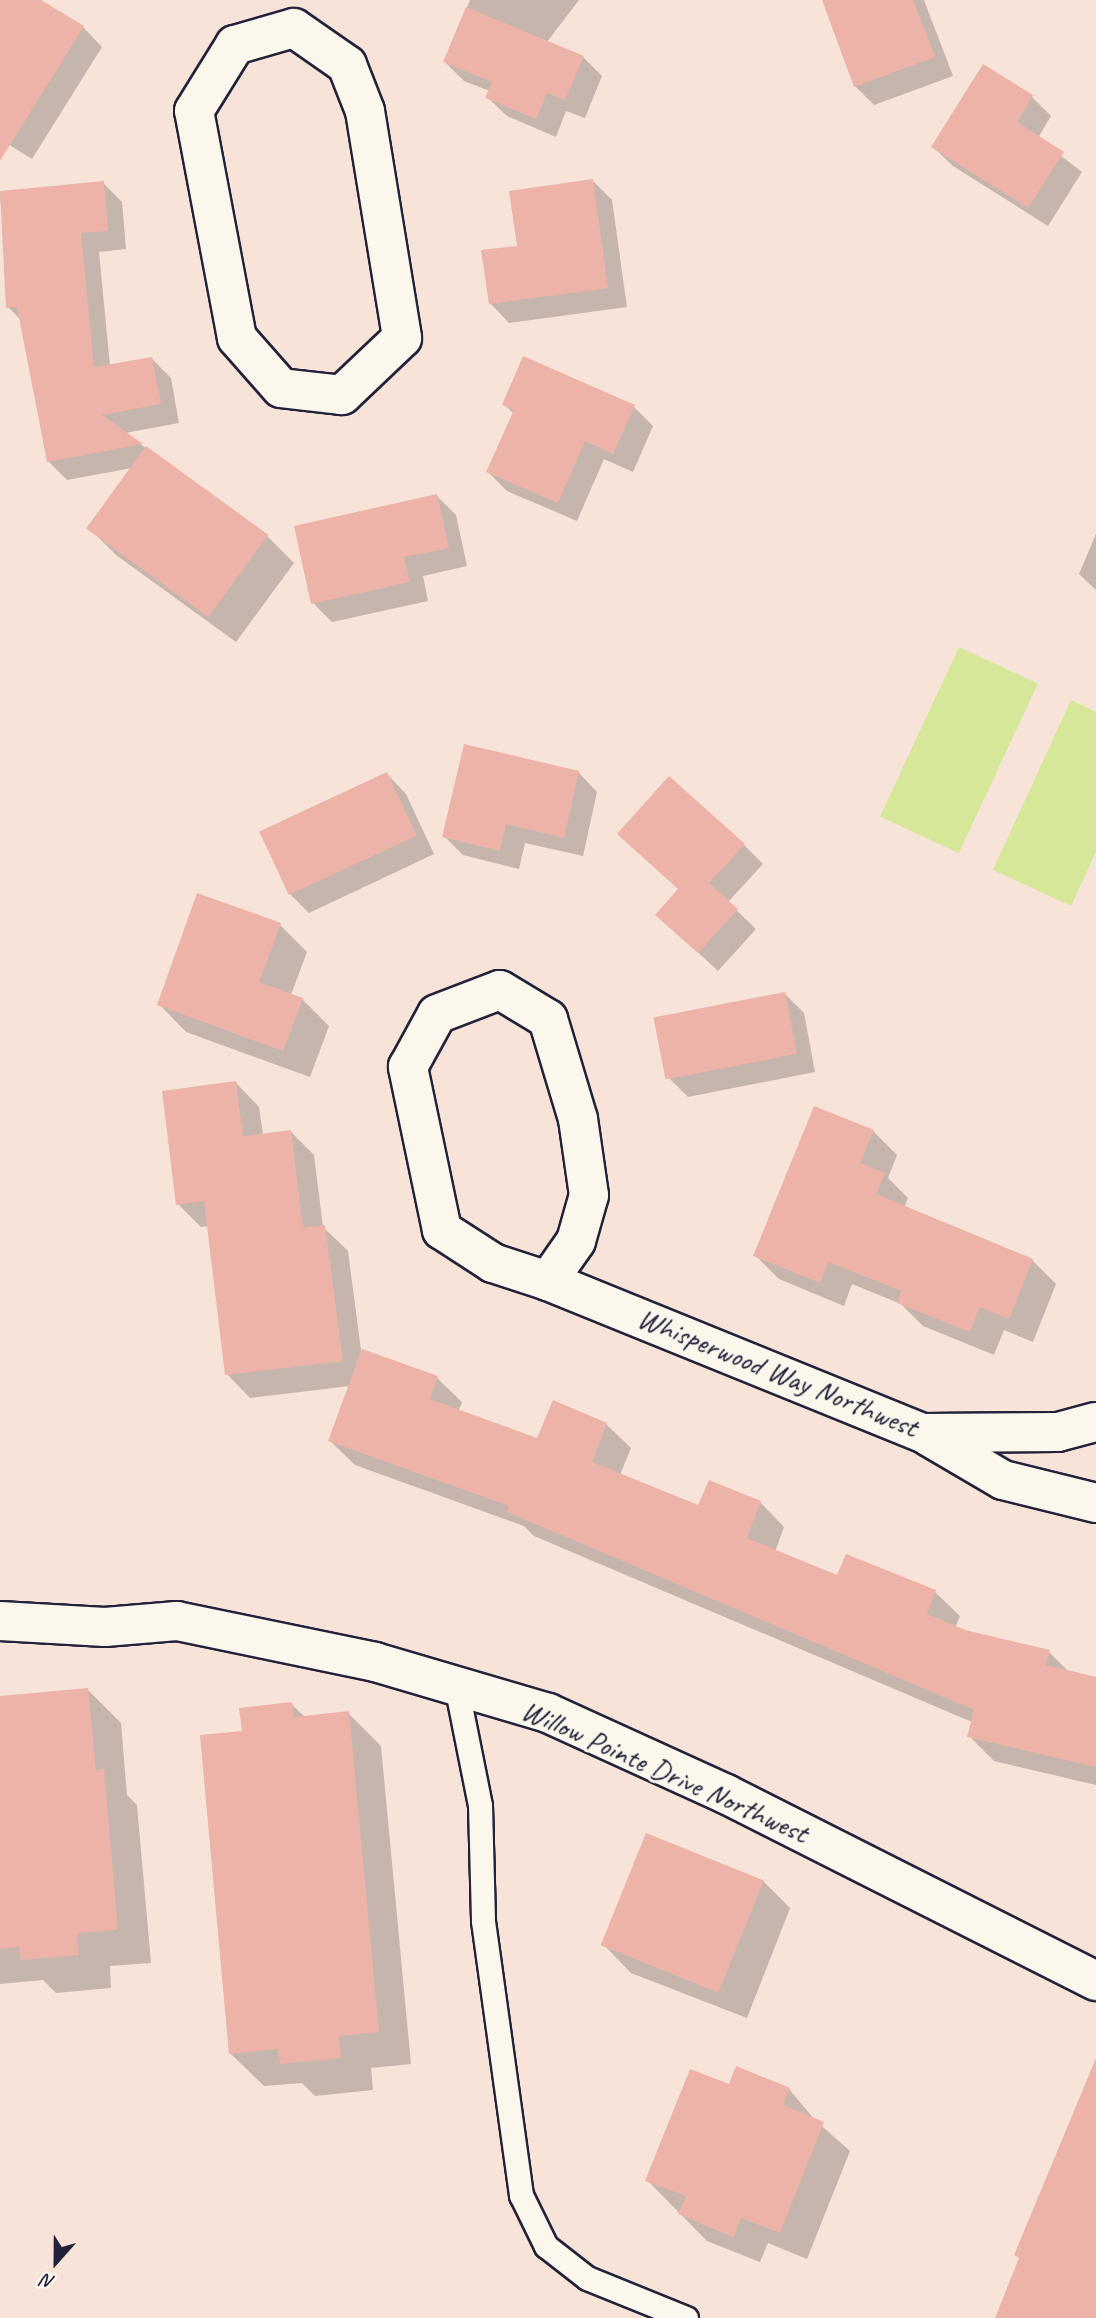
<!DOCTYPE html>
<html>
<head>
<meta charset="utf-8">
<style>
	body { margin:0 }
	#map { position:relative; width:1096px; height:2318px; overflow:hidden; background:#f7e3d8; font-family:Caveat,sans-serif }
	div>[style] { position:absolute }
	.green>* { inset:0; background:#d7e79a; transform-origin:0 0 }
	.shadow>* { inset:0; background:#0003 }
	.building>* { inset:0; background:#edb3a9; transform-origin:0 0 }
	.roads { filter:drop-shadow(2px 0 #22223b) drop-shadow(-2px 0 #22223b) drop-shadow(0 2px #22223b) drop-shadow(0 -2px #22223b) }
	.service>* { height:23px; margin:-11.5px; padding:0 11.5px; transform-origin:11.5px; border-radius:11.5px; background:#fbf7ec }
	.minor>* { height:38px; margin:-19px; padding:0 19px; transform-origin:19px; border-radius:19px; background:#fbf7ec }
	span { translate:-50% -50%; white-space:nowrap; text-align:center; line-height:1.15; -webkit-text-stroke:6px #fbf7ec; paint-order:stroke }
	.street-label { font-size:30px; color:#22223b }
	.north { position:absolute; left:21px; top:2227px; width:70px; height:70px; -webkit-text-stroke:5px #fbf7ec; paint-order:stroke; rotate:201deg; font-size:19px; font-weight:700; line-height:28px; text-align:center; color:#22223b }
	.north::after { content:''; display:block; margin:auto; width:24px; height:32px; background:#22223b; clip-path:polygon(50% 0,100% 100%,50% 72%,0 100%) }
</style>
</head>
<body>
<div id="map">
	<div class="green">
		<i style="left:959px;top:647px;width:87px;height:187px;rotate:25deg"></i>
		<i style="clip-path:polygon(1071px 700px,1096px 712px,1096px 852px,1071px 906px,993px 870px)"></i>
	</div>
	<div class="shadow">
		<i style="clip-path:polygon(9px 0,38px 0,83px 27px,102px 47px,32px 159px,0 139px,0 14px)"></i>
		<i style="clip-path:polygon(470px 0,579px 0,547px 42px,583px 57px,602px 76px,585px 118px,566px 111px,556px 137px,507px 116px,487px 97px,490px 91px,464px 81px,445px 62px)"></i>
		<i style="clip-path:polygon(823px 0,924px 0,953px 76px,874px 105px,855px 86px)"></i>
		<i style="clip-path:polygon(984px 67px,1032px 97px,1051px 116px,1038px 138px,1082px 172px,1048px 226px,953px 166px,933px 147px)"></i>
		<i style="clip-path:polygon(593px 181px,612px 200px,627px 307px,509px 323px,490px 303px,519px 247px)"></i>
		<i style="clip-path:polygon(103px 183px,122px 202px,126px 249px,99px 252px,110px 366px,152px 359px,171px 378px,179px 423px,125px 433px,267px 536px,294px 563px,236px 642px,116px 555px,89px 528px,132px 468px,67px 480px,48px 461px,22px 321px,8px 307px,0 192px)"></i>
		<i style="clip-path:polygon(524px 358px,634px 407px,653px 426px,633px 472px,604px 459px,577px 521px,507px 491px,488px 472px,514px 414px,504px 404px)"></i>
		<i style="clip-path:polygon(437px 496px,456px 515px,467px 566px,423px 576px,428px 601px,332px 622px,313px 603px)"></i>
		<i style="clip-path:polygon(1096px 534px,1096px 590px,1079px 574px)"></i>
		<i style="clip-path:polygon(578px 772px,597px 792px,583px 856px,525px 843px,519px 869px,463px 855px,444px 836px)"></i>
		<i style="clip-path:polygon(387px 774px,406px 794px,434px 854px,309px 913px,290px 894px)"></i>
		<i style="clip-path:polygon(744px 845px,763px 864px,728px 902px,756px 929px,718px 971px,657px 914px)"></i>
		<i style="clip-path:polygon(280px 925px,307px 952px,291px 995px,302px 999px,329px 1026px,310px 1077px,186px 1032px,159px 1004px)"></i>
		<i style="clip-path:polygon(785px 994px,804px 1013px,815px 1072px,688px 1097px,669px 1078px)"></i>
		<i style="clip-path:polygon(236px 1083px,259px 1107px,263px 1135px,291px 1132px,314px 1155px,323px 1227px,348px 1251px,361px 1350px,437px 1378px,462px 1402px,458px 1412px,538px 1440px,606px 1424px,631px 1448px,620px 1475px,699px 1508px,760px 1502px,784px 1527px,775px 1552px,838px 1577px,847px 1556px,935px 1592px,960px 1616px,955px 1628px,1049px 1652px,1069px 1672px,1096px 1678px,1096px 1785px,994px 1761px,969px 1736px,972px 1722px,534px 1536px,524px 1526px,355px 1465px,330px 1441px,350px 1386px,250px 1398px,227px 1374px,209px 1226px,201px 1227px,178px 1204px)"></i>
		<i style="clip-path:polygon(873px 1131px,897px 1155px,888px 1178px,908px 1198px,904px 1208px,1032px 1260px,1056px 1284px,1033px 1342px,1004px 1330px,994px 1355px,923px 1326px,901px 1304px,852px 1284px,844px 1306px,779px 1279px,755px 1255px)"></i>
		<i style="clip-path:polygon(88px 1690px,121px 1723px,127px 1795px,137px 1805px,151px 1963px,110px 1966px,111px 1988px,56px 1993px,43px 1980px,0 1984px,0 1698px)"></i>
		<i style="clip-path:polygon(291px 1704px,305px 1717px,348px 1713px,381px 1746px,411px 2064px,371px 2068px,373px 2090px,315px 2096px,302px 2083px,264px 2086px,230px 2053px,243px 1732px)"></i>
		<i style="clip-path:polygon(763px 1881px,790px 1908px,747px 2018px,631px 1973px,604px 1945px)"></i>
		<i style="clip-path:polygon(730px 2086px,789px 2089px,815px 2120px,850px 2151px,807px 2259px,768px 2243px,760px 2262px,707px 2241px,647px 2180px)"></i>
	</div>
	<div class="building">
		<i style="clip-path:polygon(0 0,41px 0,84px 26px,0 161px)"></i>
		<i style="clip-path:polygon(822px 0,913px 0,935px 57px,854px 87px)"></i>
		<i style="clip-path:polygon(466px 7px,584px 56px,565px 100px,547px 93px,536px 119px,485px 98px,492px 82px,443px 62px)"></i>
		<i style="clip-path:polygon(983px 64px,1033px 95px,1017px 122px,1064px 152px,1028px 208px,931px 147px)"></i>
		<i style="clip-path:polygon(593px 179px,608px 288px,489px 304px,481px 250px,517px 246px,509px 191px)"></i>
		<i style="clip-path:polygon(104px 181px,108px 231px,81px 233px,94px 367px,152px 357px,161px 404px,102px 415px,143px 444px,47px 462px,17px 307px,6px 308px,0 191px)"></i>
		<i style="clip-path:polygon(523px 356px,635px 405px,613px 454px,585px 441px,558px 503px,486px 472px,514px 410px,502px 405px)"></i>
		<i style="left:146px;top:446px;width:151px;height:102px;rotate:36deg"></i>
		<i style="clip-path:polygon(437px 494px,449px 548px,404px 557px,410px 582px,311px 604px,294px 526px)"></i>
		<i style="clip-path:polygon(464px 744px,579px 771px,564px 838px,506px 824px,500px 851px,442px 837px)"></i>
		<i style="left:387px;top:772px;width:70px;height:141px;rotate:65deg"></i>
		<i style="clip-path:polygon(669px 776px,745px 844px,709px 883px,738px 909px,698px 953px,655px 915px,678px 889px,617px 834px)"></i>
		<i style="clip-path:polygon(197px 893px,281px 923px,259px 982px,303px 998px,283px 1051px,157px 1005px)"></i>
		<i style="left:785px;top:992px;width:63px;height:134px;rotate:79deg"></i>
		<i style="clip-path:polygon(236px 1081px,243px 1136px,291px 1130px,303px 1228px,325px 1225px,343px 1361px,225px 1375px,204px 1201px,176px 1205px,162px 1091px)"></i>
		<i style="clip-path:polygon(814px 1106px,874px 1130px,860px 1163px,885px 1173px,876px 1194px,1033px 1259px,1009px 1319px,980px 1307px,970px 1332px,897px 1303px,901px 1291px,828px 1262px,820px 1283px,753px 1256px)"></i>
		<i style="clip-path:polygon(362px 1349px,438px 1376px,430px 1399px,537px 1438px,553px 1400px,607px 1423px,592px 1462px,698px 1505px,709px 1480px,761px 1501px,747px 1538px,837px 1575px,846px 1554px,936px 1590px,927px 1614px,965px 1630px,1050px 1650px,1046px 1665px,1096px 1677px,1096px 1767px,967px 1737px,974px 1710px,507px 1512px,509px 1506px,328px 1441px)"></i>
		<i style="clip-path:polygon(88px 1688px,96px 1770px,104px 1769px,118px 1930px,77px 1933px,79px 1955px,21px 1960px,19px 1947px,0 1949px,0 1696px)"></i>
		<i style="clip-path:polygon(292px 1702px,294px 1717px,349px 1711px,379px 2032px,339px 2036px,341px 2058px,280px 2064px,278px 2049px,229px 2054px,200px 1735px,242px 1731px,239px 1708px)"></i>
		<i style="left:646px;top:1833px;width:127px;height:121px;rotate:22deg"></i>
		<i style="clip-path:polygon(1096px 2058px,1096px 2318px,995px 2318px,1019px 2258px,1014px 2255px)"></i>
		<i style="clip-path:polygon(736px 2066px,790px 2088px,783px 2105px,824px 2122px,780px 2233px,741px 2218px,733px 2237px,678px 2214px,686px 2196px,645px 2181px,690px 2069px,729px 2084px)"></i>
	</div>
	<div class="roads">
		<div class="service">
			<i style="left:456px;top:1685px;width:122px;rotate:78.7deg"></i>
			<i style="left:480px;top:1805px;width:116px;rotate:88.5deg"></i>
			<i style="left:483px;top:1921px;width:277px;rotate:82.1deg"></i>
			<i style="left:521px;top:2195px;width:57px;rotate:63.9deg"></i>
			<i style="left:546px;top:2246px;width:52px;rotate:38deg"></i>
			<i style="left:587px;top:2278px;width:107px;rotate:22deg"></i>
		</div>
		<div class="minor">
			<i style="left:294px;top:28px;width:65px;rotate:34.9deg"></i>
			<i style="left:347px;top:65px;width:49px;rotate:68.6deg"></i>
			<i style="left:365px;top:111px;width:230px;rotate:80.7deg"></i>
			<i style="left:402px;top:338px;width:83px;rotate:136.5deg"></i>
			<i style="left:342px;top:395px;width:61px;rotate:-173.5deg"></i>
			<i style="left:281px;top:388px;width:67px;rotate:-131.3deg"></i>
			<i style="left:237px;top:338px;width:231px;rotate:-100.7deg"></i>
			<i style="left:194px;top:111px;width:78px;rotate:-58.2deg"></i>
			<i style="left:235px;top:45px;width:61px;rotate:-16.1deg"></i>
			<i style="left:500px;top:990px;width:56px;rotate:31.1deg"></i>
			<i style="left:548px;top:1019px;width:104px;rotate:73.3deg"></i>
			<i style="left:578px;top:1119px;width:77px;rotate:81.8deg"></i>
			<i style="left:589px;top:1195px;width:48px;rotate:105.8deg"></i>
			<i style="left:576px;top:1241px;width:49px;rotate:125deg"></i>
			<i style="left:548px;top:1281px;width:58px;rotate:-161.9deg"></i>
			<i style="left:493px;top:1263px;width:61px;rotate:-147.1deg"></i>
			<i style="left:442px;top:1230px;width:167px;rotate:-101.8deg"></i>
			<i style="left:408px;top:1067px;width:60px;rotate:-61.3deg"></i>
			<i style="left:437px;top:1014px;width:67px;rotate:-20.9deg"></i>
			<i style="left:548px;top:1281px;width:405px;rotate:22.1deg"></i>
			<i style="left:923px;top:1433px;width:135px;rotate:-0.4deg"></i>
			<i style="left:1058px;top:1432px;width:39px;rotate:-15deg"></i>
			<i style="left:928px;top:1436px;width:87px;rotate:30.4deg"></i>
			<i style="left:1003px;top:1480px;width:96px;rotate:13.9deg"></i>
			<i style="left:0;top:1621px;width:105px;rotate:3.3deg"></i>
			<i style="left:105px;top:1627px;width:72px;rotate:-4.8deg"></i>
			<i style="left:177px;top:1621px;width:202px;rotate:11.7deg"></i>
			<i style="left:375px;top:1662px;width:180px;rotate:16.4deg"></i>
			<i style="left:548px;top:1713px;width:196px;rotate:24.5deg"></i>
			<i style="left:726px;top:1794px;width:415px;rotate:26.8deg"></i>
		</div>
	</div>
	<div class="street-label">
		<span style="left:778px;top:1372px;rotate:22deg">Whisperwood Way Northwest</span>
		<span style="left:665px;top:1771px;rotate:24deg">Willow Pointe Drive Northwest</span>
	</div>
	<div class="north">N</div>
</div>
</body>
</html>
